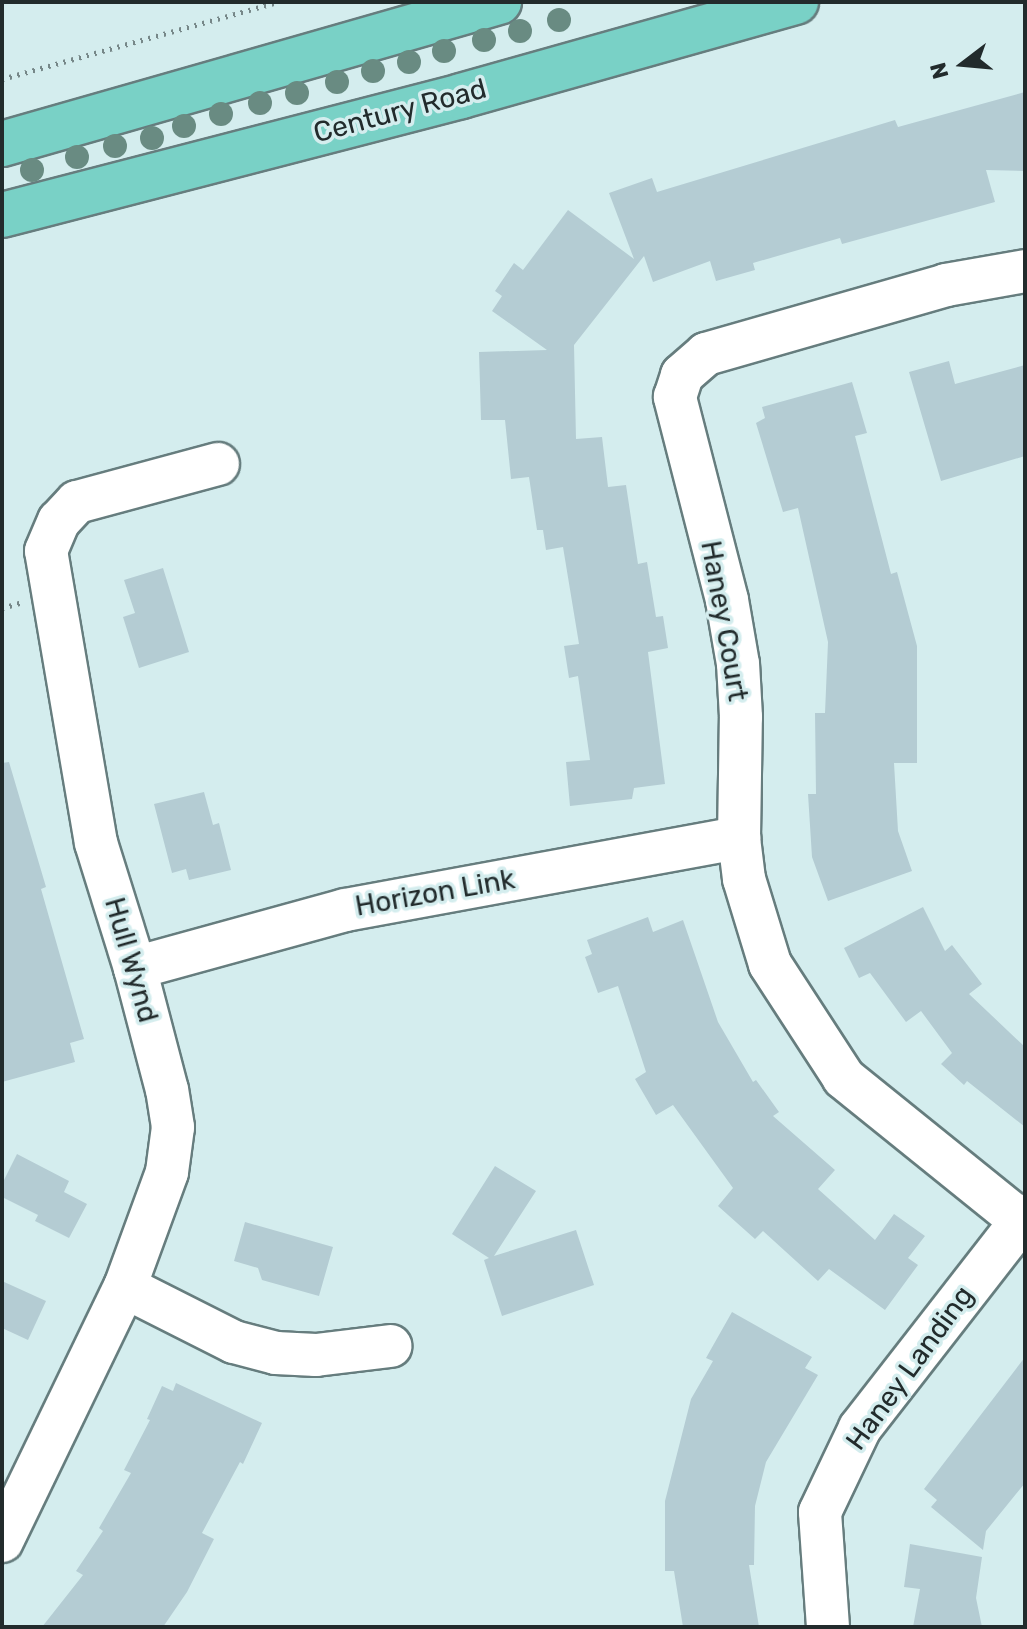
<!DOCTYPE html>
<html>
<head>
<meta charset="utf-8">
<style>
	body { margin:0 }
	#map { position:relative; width:1027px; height:1629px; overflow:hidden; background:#d4edee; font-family:Rubik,sans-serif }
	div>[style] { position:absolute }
	.building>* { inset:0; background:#b4ccd3 }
	.path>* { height:5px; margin-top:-2.5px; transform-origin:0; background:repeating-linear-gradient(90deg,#768788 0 2px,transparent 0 8px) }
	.roads { filter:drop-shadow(2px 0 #667d7e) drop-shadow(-2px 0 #667d7e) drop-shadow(0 2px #667d7e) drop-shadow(0 -2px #667d7e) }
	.minor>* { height:42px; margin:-21px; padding:0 21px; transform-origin:21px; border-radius:21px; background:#fff }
	.major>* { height:44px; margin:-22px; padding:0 22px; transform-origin:22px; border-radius:22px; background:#79d1c6 }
	.trees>* { width:24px; height:24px; margin:-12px; border-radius:50%; background:#698b82 }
	span { translate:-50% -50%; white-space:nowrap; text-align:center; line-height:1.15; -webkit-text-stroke:7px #d4edee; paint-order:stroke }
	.street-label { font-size:28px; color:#222b2c }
	.frame { position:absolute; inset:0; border:4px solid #222b2c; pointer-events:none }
	.north { position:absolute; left:923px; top:24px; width:80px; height:80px; -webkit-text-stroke:6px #d4edee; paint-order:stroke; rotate:254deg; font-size:22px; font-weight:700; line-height:32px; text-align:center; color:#222b2c }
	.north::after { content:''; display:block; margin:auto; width:28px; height:36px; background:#222b2c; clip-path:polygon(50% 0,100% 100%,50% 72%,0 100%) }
</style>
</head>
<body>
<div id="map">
	<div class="building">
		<i style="clip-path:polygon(1025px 92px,1025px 171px,986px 170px,995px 202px,842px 244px,840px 238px,753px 263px,755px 270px,716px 281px,710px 261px,653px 282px,644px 256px,574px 345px,576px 439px,602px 437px,608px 487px,626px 485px,638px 564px,647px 562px,656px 617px,663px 616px,668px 648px,648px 652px,665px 784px,634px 788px,632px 799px,570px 806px,566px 762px,590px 760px,578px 676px,569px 678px,564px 646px,579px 644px,563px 547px,546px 550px,543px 530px,537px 530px,529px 477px,511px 479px,505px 420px,481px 420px,479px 352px,547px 350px,492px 311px,502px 296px,495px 291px,514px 263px,523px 270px,568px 210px,634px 259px,609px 193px,652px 178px,657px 192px,895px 120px,898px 127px)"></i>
		<i style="clip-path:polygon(949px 361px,955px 384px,1025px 365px,1025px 456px,941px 481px,909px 372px)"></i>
		<i style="clip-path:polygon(852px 382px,867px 433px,855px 436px,891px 574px,897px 572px,917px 646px,917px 763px,894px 763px,898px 831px,912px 871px,828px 901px,812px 857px,808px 794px,816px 794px,815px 713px,825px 713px,828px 642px,798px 508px,783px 512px,756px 423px,765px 418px,762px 407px)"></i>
		<i style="clip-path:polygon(163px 568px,189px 652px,139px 668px,123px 617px,135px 613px,124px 580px)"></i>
		<i style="clip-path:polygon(9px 762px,46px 887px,41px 889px,84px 1039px,70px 1043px,75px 1062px,2px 1082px,2px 763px)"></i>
		<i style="clip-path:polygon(204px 792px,213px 825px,219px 823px,231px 870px,189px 880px,186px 869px,172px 873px,154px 804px)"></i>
		<i style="clip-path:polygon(923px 907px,945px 951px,952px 945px,982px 984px,969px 994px,1025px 1047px,1025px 1127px,967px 1081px,964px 1085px,941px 1064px,952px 1053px,921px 1011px,906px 1022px,870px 973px,859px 978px,844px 948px)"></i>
		<i style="clip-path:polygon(648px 917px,653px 932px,683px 920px,718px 1022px,753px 1082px,756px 1080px,779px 1112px,773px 1116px,835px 1170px,818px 1189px,875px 1240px,894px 1214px,925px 1236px,908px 1258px,918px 1265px,885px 1310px,829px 1269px,818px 1281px,763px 1231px,755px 1239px,718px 1206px,733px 1188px,673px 1105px,656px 1115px,635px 1079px,646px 1072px,618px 986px,598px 993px,585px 957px,592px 954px,587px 940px)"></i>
		<i style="clip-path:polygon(17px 1154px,69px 1181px,64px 1192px,87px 1204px,69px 1238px,35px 1221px,38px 1215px,2px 1197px,2px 1184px)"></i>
		<i style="clip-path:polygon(495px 1166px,536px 1191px,494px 1256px,576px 1230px,594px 1285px,502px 1316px,484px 1260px,489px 1258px,452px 1234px)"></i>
		<i style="clip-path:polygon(245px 1222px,333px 1247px,319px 1296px,262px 1280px,258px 1268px,234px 1261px)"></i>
		<i style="clip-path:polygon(2px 1281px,46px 1301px,28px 1340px,2px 1328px)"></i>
		<i style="clip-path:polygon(732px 1312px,812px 1357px,805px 1368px,818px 1375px,766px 1462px,755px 1506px,754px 1565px,749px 1565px,759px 1627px,683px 1627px,674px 1571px,665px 1571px,665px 1501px,691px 1399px,713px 1361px,706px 1358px)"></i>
		<i style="clip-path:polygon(1025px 1357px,1025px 1483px,986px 1531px,983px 1550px,931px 1507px,937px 1500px,924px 1489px)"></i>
		<i style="clip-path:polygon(176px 1383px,262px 1423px,243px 1464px,240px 1462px,202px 1533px,214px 1539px,187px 1592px,163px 1627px,42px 1627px,83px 1575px,76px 1571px,103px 1531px,99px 1528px,131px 1473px,124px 1470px,150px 1420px,147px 1419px,162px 1386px,173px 1391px)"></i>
		<i style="clip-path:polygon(910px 1544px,982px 1557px,976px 1598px,982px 1627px,913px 1627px,920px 1589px,904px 1587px)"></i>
	</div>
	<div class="path">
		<i style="left:2px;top:79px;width:287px;rotate:-15.6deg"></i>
		<i style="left:2px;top:608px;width:19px;rotate:-16deg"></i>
	</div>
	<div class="roads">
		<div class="minor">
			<i style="left:135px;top:968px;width:218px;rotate:-15.4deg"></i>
			<i style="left:345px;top:910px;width:401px;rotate:-10.4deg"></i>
			<i style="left:1021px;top:1221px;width:228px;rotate:-141.1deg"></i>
			<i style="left:844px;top:1078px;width:136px;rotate:-123deg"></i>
			<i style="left:770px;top:964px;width:89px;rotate:-107deg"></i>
			<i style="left:744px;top:879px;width:41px;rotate:-97deg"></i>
			<i style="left:739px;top:838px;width:121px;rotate:-89.1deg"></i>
			<i style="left:741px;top:717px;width:53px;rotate:-93.2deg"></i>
			<i style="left:738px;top:664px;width:65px;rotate:-99.8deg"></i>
			<i style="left:727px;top:600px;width:210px;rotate:-104.4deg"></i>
			<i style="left:675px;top:397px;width:23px;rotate:-72deg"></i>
			<i style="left:682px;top:375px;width:32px;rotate:-41deg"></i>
			<i style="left:706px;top:354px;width:250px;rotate:-16deg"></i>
			<i style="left:946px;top:285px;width:80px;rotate:-10deg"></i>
			<i style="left:125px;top:1287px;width:122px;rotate:26.8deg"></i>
			<i style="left:234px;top:1342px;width:43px;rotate:14.7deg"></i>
			<i style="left:276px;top:1353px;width:40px;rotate:2.9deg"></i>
			<i style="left:316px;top:1355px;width:75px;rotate:-6.9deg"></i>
			<i style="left:2px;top:1541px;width:282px;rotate:-64.2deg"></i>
			<i style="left:125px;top:1287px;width:122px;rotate:-69.9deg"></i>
			<i style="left:167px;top:1172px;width:45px;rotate:-82.4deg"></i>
			<i style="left:173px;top:1127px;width:37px;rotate:-99deg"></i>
			<i style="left:167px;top:1090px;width:126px;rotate:-104.7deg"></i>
			<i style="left:135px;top:968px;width:131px;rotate:-107.3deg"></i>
			<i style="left:96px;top:843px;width:296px;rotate:-99.7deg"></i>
			<i style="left:46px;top:551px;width:33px;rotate:-67deg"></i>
			<i style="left:59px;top:521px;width:26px;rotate:-47deg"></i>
			<i style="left:77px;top:502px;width:146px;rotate:-15.1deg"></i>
			<i style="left:828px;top:1627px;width:115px;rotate:-94deg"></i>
			<i style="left:820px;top:1512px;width:93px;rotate:-64.5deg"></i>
			<i style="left:860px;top:1428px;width:269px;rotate:-52.1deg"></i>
		</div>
		<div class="major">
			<i style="left:2px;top:144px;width:517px;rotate:-15.95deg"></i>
			<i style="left:2px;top:215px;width:474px;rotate:-14.5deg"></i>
			<i style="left:461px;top:96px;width:348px;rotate:-15.7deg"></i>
		</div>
	</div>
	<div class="trees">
		<i style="left:559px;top:20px"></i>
		<i style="left:520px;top:31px"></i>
		<i style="left:484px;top:40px"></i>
		<i style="left:444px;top:51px"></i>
		<i style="left:409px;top:62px"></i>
		<i style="left:373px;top:71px"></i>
		<i style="left:337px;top:82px"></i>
		<i style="left:297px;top:93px"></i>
		<i style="left:260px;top:103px"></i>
		<i style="left:221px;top:114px"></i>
		<i style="left:184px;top:126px"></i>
		<i style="left:152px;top:138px"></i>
		<i style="left:115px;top:146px"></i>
		<i style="left:77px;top:157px"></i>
		<i style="left:32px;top:170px"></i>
	</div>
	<div class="street-label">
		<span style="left:400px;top:111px;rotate:-15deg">Century Road</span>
		<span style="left:724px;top:621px;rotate:80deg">Haney Court</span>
		<span style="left:435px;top:893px;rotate:-10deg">Horizon Link</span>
		<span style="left:131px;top:960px;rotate:74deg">Hull Wynd</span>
		<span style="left:910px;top:1368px;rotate:-54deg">Haney Landing</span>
	</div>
	<div class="frame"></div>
	<div class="north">N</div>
</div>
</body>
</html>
